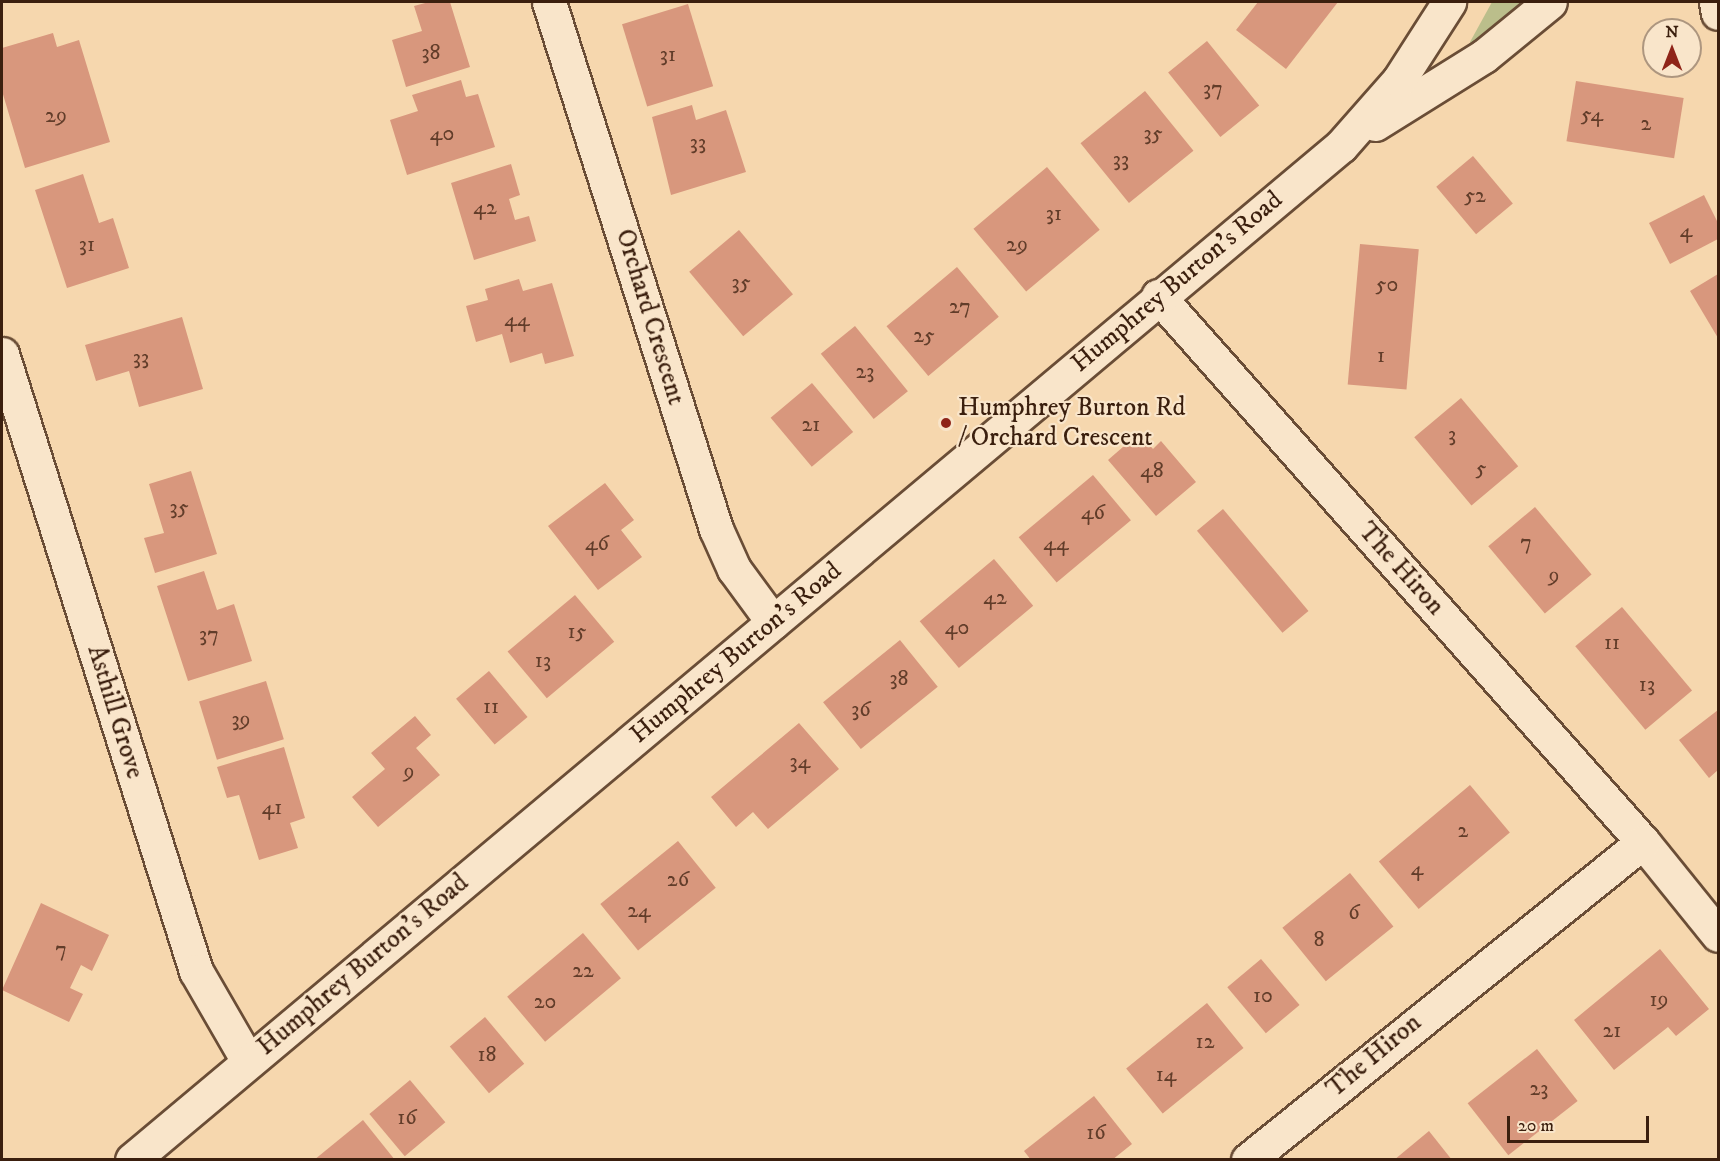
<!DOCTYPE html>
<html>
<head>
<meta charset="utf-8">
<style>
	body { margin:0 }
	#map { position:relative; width:1720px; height:1161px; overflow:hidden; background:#f6d7ae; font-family:"IM FELL DW Pica",serif }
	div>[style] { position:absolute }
	.green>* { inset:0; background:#bbbe8b }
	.building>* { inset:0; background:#d8977d; transform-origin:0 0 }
	.roads { filter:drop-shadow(2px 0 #6a4d36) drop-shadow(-2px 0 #6a4d36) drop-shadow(0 2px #6a4d36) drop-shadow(0 -2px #6a4d36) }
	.minor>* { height:33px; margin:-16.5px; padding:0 16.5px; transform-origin:16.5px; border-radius:16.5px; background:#f9e5ca }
	.dots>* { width:16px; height:16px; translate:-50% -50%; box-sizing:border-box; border:3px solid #f9e5ca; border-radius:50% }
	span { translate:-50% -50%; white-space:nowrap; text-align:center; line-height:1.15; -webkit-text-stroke:4.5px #f9e5ca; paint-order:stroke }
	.number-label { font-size:22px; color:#623d2a }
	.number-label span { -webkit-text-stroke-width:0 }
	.street-label { font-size:26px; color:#3b1f0e }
	.poi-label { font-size:26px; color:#3b1f0e }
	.left { translate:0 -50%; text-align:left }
	.frame { position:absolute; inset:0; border:3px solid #3b1f0e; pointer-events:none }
	.north { position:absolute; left:1642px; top:18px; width:60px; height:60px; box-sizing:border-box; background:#f9e5ca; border:2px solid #ad967f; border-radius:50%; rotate:0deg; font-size:16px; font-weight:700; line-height:24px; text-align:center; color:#3b1f0e }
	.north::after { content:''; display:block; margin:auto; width:21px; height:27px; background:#8f2418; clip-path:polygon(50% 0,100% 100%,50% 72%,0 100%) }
	.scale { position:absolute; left:1507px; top:1116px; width:142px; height:27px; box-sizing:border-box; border:3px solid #3b1f0e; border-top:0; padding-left:8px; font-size:18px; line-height:21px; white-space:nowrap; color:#3b1f0e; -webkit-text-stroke:4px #f9e5ca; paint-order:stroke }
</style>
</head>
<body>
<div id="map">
	<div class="green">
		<i style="clip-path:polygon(1492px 2px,1534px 2px,1473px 49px,1470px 42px)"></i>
	</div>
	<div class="building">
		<i style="clip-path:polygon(429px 2px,450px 2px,470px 67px,406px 87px,392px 40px,422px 31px,414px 6px)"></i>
		<i style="clip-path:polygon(1258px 2px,1338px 2px,1286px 69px,1236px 30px)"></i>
		<i style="left:688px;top:4px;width:86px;height:69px;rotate:73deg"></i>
		<i style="clip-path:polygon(53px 33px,57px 47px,79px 40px,110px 142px,25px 168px,2px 91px,2px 48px)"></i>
		<i style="left:1207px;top:41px;width:83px;height:50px;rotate:51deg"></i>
		<i style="clip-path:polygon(461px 80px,466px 97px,478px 94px,495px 147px,407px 175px,390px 120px,418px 111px,412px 95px)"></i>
		<i style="left:1576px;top:81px;width:109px;height:61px;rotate:9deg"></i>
		<i style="left:1145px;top:91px;width:77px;height:83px;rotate:51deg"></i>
		<i style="clip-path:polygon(692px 105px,696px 120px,726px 110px,746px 172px,671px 195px,652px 117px)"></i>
		<i style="left:1473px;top:156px;width:62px;height:48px;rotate:50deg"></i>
		<i style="clip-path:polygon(511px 164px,520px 195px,509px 199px,515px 220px,529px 216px,536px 241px,474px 260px,451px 183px)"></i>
		<i style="left:1047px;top:167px;width:82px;height:96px;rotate:50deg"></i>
		<i style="clip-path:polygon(83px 174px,99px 223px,113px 218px,129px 268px,67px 288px,35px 190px)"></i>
		<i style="clip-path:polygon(1704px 195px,1718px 223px,1718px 239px,1670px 264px,1649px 223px)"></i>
		<i style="left:739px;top:230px;width:84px;height:65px;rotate:50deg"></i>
		<i style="left:1360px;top:244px;width:59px;height:141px;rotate:5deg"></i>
		<i style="left:957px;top:267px;width:65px;height:92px;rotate:50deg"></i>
		<i style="clip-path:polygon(1718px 274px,1718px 338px,1690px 291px)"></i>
		<i style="clip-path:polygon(519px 279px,523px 291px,552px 283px,574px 356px,545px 364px,542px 353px,510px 363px,502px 334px,476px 342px,466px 306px,488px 300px,485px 289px)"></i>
		<i style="clip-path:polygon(182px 317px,203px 389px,139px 407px,129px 371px,96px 381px,85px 345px)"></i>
		<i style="left:855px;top:326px;width:84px;height:44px;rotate:51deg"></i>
		<i style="left:812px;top:383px;width:64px;height:54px;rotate:50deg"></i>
		<i style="left:1461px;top:398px;width:89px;height:61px;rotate:50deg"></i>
		<i style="clip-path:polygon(1139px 433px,1153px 449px,1161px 441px,1196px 482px,1156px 516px,1108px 460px)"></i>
		<i style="clip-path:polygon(191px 471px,217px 554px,155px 573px,144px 538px,164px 533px,149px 484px)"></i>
		<i style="left:1093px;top:475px;width:59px;height:97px;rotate:50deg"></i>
		<i style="clip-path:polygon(605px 483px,634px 520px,621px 530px,642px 557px,598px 590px,548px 526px)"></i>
		<i style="left:1535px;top:507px;width:88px;height:61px;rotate:50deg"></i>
		<i style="left:1223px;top:509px;width:133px;height:34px;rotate:50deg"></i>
		<i style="left:994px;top:559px;width:61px;height:97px;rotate:50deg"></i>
		<i style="clip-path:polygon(204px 571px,217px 610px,234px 604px,252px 661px,188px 681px,157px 586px)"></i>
		<i style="left:575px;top:595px;width:61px;height:88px;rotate:50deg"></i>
		<i style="left:1622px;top:607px;width:109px;height:61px;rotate:50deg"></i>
		<i style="left:900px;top:640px;width:60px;height:99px;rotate:51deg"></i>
		<i style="left:489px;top:671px;width:60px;height:43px;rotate:50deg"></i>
		<i style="left:266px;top:681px;width:61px;height:70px;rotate:73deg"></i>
		<i style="clip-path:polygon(1718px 710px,1718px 770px,1709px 778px,1679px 740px)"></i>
		<i style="clip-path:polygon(415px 716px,431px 735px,416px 748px,440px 775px,378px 827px,352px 797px,385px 769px,371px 753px)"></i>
		<i style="clip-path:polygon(799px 723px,839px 769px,768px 829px,753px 812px,736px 827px,711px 797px)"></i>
		<i style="clip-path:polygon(284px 747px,305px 818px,290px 823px,298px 848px,259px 860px,239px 795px,227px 798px,217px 767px)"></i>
		<i style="left:1470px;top:785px;width:62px;height:119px;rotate:50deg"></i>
		<i style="left:678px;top:841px;width:60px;height:100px;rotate:51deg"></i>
		<i style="left:1350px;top:873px;width:69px;height:87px;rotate:51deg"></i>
		<i style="clip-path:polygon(41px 903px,109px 935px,92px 971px,81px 965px,70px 988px,83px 994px,69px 1022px,2px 990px)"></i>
		<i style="left:583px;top:933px;width:59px;height:99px;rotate:50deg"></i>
		<i style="clip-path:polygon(1660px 949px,1709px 1009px,1676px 1036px,1668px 1027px,1614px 1070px,1574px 1020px)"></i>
		<i style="left:1261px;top:959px;width:60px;height:44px;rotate:50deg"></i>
		<i style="left:1207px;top:1003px;width:58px;height:104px;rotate:51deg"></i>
		<i style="left:485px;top:1017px;width:61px;height:46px;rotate:50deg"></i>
		<i style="left:1537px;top:1049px;width:66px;height:88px;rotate:52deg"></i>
		<i style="left:410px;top:1080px;width:55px;height:53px;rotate:50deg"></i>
		<i style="clip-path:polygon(1094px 1096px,1132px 1144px,1112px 1160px,1031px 1160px,1024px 1151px)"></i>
		<i style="clip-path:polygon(363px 1120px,395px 1160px,314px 1160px)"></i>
		<i style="clip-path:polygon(1429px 1131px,1452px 1160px,1394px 1160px)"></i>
	</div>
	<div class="roads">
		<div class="minor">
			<i style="left:549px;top:2px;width:553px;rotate:72.42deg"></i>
			<i style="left:716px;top:529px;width:44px;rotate:65.8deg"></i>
			<i style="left:734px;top:569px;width:66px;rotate:53.7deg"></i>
			<i style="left:1716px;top:2px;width:11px;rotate:80deg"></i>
			<i style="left:1375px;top:124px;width:128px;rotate:-32deg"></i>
			<i style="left:1484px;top:56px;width:85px;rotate:-39.3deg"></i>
			<i style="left:1158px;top:296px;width:730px;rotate:48.39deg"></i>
			<i style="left:1643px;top:842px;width:119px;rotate:51.1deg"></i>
			<i style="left:2px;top:354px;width:647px;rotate:72.55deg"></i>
			<i style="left:196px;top:971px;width:104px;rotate:60deg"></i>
			<i style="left:132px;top:1160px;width:1578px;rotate:-39.99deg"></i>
			<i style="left:1341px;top:146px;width:88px;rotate:-48.7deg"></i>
			<i style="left:1399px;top:80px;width:93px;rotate:-57.3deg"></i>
			<i style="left:1248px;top:1160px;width:507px;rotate:-38.84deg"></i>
		</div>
	</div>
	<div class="dots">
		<i style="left:946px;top:423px;background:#8f2418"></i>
	</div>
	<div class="number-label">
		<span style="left:431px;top:53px">38</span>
		<span style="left:668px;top:55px">31</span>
		<span style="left:1213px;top:89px">37</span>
		<span style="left:1592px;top:115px">54</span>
		<span style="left:56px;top:116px">29</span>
		<span style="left:1646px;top:124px">2</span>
		<span style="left:442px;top:134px">40</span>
		<span style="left:1153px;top:134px">35</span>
		<span style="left:698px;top:143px">33</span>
		<span style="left:1121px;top:160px">33</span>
		<span style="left:1475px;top:196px">52</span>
		<span style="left:485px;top:208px">42</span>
		<span style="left:1054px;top:214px">31</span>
		<span style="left:1686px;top:231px">4</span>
		<span style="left:87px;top:245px">31</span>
		<span style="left:1017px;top:245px">29</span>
		<span style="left:741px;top:283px">35</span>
		<span style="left:1387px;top:285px">50</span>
		<span style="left:960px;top:307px">27</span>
		<span style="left:517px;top:320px">44</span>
		<span style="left:924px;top:336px">25</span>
		<span style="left:1381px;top:356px">1</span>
		<span style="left:141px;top:358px">33</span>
		<span style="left:865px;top:372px">23</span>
		<span style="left:811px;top:425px">21</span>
		<span style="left:1452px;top:435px">3</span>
		<span style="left:1481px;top:469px">5</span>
		<span style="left:1152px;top:471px">48</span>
		<span style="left:179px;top:508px">35</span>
		<span style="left:1093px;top:513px">46</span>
		<span style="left:1526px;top:543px">7</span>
		<span style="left:597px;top:544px">46</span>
		<span style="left:1056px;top:544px">44</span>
		<span style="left:1554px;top:576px">9</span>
		<span style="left:995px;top:598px">42</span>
		<span style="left:957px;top:628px">40</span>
		<span style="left:577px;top:632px">15</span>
		<span style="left:209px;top:635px">37</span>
		<span style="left:1612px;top:643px">11</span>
		<span style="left:543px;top:661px">13</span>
		<span style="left:899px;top:679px">38</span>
		<span style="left:1647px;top:685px">13</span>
		<span style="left:491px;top:707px">11</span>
		<span style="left:861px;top:710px">36</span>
		<span style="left:241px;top:720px">39</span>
		<span style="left:800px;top:762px">34</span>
		<span style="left:409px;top:772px">9</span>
		<span style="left:272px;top:808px">41</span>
		<span style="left:1463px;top:831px">2</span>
		<span style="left:1417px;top:869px">4</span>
		<span style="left:678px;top:880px">26</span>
		<span style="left:639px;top:911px">24</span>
		<span style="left:1354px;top:913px">6</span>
		<span style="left:1319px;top:940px">8</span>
		<span style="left:61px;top:950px">7</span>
		<span style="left:583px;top:971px">22</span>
		<span style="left:1263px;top:996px">10</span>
		<span style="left:1659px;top:1000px">19</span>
		<span style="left:545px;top:1002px">20</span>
		<span style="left:1612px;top:1031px">21</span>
		<span style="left:1205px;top:1042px">12</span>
		<span style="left:487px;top:1055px">18</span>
		<span style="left:1166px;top:1075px">14</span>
		<span style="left:1539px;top:1089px">23</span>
		<span style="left:407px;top:1118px">16</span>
		<span style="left:1096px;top:1133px">16</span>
	</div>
	<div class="street-label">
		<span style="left:1177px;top:282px;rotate:-40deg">Humphrey Burton's Road</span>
		<span style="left:650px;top:317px;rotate:73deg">Orchard Crescent</span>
		<span style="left:1401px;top:569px;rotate:48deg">The Hiron</span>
		<span style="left:736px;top:653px;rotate:-40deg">Humphrey Burton's Road</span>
		<span style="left:115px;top:712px;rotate:73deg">Asthill Grove</span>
		<span style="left:363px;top:965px;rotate:-40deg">Humphrey Burton's Road</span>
		<span style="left:1374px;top:1056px;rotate:-40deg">The Hiron</span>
	</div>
	<div class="poi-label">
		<span class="left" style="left:958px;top:423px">Humphrey Burton Rd<br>/ Orchard Crescent</span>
	</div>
	<div class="frame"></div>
	<div class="north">N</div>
	<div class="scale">20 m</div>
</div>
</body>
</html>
